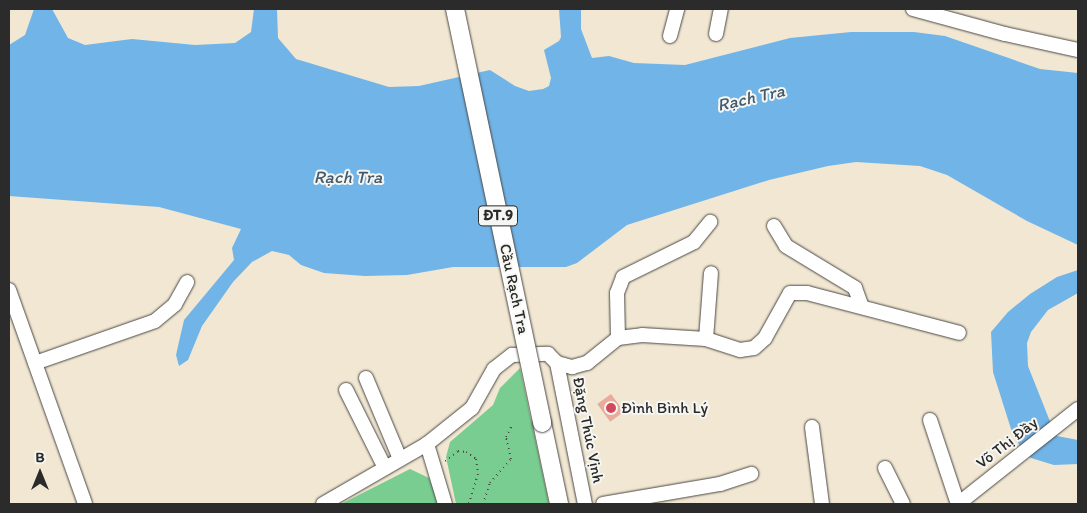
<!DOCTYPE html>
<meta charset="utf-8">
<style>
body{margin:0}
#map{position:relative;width:1087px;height:513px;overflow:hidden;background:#f1e7d2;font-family:Itim,sans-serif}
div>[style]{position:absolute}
.green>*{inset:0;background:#79cd90}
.water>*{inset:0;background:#71b4e7}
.building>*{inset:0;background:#e8ab9c;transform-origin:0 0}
.path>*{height:2px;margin-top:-1px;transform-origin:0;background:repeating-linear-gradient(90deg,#494744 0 1px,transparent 0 5px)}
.roads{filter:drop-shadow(0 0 1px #494744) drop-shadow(0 0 1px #494744)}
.minor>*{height:14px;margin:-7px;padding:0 7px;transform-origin:7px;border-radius:7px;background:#fff}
.major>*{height:18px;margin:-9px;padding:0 9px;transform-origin:9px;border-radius:9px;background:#fff}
.bridges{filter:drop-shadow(0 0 1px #494744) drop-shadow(0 0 1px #494744)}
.major-bridge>*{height:18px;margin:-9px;padding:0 9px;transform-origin:9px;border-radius:9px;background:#fff}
.dots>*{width:14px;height:14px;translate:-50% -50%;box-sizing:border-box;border:2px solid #f6f6f2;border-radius:50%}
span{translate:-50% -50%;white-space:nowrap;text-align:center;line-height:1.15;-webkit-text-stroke:4px #f6f6f2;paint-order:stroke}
.shield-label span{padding:1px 4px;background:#f6f6f2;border:1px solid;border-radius:4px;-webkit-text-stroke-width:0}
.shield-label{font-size:15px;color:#2b2b2b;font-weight:700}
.street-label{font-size:16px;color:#2b2b2b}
.poi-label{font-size:16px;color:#2b2b2b}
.left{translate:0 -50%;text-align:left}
.water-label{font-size:18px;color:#445b6d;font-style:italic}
.frame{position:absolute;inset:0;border:10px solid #2b2b2b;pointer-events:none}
.north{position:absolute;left:15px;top:448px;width:50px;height:50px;-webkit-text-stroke:4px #f6f6f2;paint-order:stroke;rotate:0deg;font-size:14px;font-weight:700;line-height:20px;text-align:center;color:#2b2b2b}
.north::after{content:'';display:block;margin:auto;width:18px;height:22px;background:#2b2b2b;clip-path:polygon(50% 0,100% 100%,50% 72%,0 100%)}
</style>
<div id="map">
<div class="green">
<div style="clip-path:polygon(520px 368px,549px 504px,456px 504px,446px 457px,450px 442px,493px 405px,500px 388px)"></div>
<div style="clip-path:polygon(410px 469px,429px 478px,439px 504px,341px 504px)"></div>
</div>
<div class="water">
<div style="clip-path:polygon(34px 9px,52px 9px,68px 38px,85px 45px,132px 39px,195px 45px,235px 43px,251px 32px,254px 9px,277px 9px,278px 38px,296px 59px,389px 87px,419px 86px,490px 70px,515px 86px,529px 91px,543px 89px,549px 86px,551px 78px,544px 50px,559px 41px,561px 37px,559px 9px,581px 9px,581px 29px,592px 58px,609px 56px,634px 63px,685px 65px,790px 38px,851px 32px,914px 32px,945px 36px,1040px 69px,1078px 73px,1078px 245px,1027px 221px,947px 175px,920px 166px,856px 162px,828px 166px,769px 180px,627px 225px,577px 263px,566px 267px,453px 267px,407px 275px,365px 276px,324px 273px,301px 265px,289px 255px,272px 251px,252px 262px,233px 282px,202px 326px,188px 360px,179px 366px,176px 355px,184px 320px,234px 260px,232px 248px,241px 229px,159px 207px,9px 196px,9px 45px,25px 35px)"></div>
<div style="clip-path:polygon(1078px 270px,1078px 293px,1048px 310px,1031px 332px,1027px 343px,1028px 366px,1053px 429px,1057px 436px,1078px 440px,1078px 464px,1054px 465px,1031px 458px,1021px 448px,1011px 429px,993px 372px,991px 332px,1008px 312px,1030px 294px,1057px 277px)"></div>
</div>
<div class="building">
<div style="left:611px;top:394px;width:22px;height:17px;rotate:54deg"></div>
</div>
<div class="path">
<div style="left:445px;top:461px;width:16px;rotate:-38deg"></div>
<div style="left:458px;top:451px;width:8px;rotate:7deg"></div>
<div style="left:466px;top:452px;width:12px;rotate:35deg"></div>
<div style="left:476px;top:459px;width:15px;rotate:82deg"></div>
<div style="left:478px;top:474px;width:31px;rotate:107deg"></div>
<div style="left:483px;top:504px;width:22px;rotate:-72deg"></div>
<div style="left:490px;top:483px;width:32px;rotate:-49deg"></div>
<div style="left:511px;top:459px;width:23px;rotate:-103deg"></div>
<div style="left:506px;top:437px;width:13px;rotate:-63deg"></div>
</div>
<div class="roads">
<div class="minor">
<div style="left:913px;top:9px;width:95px;rotate:15.2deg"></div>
<div style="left:1005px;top:34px;width:75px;rotate:12.4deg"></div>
<div style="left:716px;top:34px;width:25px;rotate:-79deg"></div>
<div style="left:670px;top:36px;width:28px;rotate:-75deg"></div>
<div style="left:774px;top:226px;width:23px;rotate:59deg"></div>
<div style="left:786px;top:246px;width:81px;rotate:31.3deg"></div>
<div style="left:855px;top:288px;width:20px;rotate:70deg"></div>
<div style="left:9px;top:290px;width:227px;rotate:70.4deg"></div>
<div style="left:618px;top:338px;width:45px;rotate:-91.3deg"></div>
<div style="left:617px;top:293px;width:17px;rotate:-69deg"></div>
<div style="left:623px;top:277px;width:79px;rotate:-26.2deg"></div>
<div style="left:694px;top:242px;width:26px;rotate:-51deg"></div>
<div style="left:706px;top:339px;width:66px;rotate:-85.7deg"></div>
<div style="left:35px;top:363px;width:127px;rotate:-19.3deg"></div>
<div style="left:155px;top:321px;width:26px;rotate:-40deg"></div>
<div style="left:175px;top:304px;width:25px;rotate:-61deg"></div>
<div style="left:557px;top:363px;width:144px;rotate:78.8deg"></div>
<div style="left:366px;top:378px;width:88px;rotate:67.2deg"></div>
<div style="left:346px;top:390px;width:87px;rotate:63.4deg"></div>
<div style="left:930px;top:420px;width:89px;rotate:71.6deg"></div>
<div style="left:812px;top:427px;width:78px;rotate:82.6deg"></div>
<div style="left:885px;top:468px;width:40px;rotate:63.4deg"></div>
<div style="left:323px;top:504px;width:120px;rotate:-30deg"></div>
<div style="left:445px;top:504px;width:63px;rotate:-106.7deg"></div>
<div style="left:427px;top:444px;width:58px;rotate:-38.7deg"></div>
<div style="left:472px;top:408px;width:45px;rotate:-60.6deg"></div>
<div style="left:494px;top:369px;width:23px;rotate:-38deg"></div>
<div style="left:512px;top:355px;width:36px;rotate:-2deg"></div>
<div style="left:548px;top:354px;width:13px;rotate:45deg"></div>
<div style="left:557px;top:363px;width:16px;rotate:15deg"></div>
<div style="left:572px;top:367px;width:16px;rotate:-15deg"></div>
<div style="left:587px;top:363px;width:40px;rotate:-39deg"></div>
<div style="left:618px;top:338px;width:24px;rotate:-7deg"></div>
<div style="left:642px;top:335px;width:64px;rotate:3.6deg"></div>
<div style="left:706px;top:339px;width:36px;rotate:18deg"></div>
<div style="left:740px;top:350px;width:14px;rotate:-8deg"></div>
<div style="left:754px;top:348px;width:15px;rotate:-42deg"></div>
<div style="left:765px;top:338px;width:51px;rotate:-60.9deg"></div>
<div style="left:790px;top:293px;width:17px"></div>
<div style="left:807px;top:293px;width:157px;rotate:14.7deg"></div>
<div style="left:603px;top:504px;width:119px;rotate:-9.7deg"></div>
<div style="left:720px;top:484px;width:33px;rotate:-18deg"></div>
<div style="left:958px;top:504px;width:153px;rotate:-38.4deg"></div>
</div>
<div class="major">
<div style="left:542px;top:423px;width:83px;rotate:78.1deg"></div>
</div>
</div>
<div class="bridges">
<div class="major-bridge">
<div style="left:455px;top:9px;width:423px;rotate:78.1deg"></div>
</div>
</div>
<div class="dots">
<div style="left:611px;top:408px;background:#d1495b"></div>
</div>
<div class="shield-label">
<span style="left:498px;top:216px">ĐT.9</span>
</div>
<div class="street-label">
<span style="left:514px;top:289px;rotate:78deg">Cầu Rạch Tra</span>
<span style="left:588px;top:430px;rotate:79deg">Đặng Thúc Vịnh</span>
<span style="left:1007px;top:443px;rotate:-38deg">Võ Thị Đầy</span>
</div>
<div class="poi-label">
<span class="left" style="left:621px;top:408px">Đình Bình Lý</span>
</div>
<div class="water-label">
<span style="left:751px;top:98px;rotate:-13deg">Rạch Tra</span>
<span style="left:348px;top:177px">Rạch Tra</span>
</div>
<div class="frame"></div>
<div class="north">B</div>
</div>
